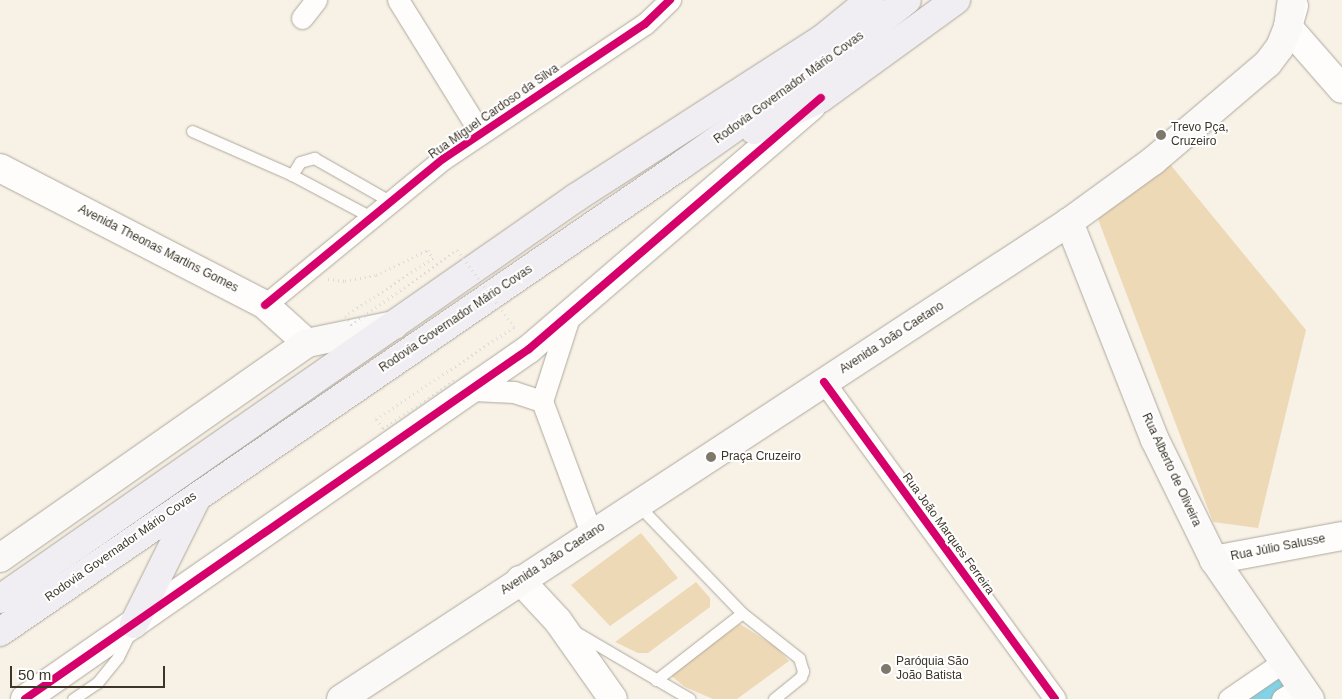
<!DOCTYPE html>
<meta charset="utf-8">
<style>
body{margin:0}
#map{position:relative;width:1342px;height:699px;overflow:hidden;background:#f7f1e6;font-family:Helvetica,sans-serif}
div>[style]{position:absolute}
.green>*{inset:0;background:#eed9b7}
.canal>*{height:21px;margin:-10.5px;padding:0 10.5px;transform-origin:10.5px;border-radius:10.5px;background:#81d3e7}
.path>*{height:3px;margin-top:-1.5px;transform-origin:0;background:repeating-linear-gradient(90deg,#dcdad7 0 1px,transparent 0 5px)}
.roads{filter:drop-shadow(0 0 1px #aea89d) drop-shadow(0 0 1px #aea89d)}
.service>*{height:11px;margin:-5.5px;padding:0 5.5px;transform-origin:5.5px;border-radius:5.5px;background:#fefdfb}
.minor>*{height:21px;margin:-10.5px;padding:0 10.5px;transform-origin:10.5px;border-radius:10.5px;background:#fefdfb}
.tertiary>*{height:28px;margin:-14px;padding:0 14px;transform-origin:14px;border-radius:14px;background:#fefdfb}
.secondary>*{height:28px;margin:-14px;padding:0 14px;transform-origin:14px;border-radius:14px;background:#faf9f8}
.motorway>*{height:28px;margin:-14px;padding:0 14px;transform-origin:14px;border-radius:14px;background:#f0eef2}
.path-bridge>*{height:3px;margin-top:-1.5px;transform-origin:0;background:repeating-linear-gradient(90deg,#dcdad7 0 1px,transparent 0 5px)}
.cycleway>*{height:8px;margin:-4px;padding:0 4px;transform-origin:4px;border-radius:4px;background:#d6006c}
.dots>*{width:14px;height:14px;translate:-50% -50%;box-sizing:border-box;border:2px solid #fff;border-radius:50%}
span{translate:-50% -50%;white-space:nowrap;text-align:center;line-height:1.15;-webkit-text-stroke:4px #fff;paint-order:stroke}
.street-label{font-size:12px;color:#3d3529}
.poi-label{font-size:12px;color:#3d3529}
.left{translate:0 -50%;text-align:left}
.scale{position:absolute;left:10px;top:666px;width:155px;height:22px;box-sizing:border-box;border:2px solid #3d3529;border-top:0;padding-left:6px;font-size:15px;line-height:18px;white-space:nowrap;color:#3d3529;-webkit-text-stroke:4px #fff;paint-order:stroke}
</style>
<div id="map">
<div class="green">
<div style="clip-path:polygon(1169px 163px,1306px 330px,1258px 528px,1213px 522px,1098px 219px)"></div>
<div style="clip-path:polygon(641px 533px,678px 578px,610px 626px,571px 585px)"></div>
<div style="clip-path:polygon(696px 582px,710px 598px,710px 607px,648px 653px,638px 653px,615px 642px)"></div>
<div style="clip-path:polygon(740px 624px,776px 647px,789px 661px,737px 699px,713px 699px,685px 687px,669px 674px)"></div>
</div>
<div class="canal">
<div style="left:1253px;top:699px;width:32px;rotate:-35deg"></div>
</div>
<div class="path">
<div style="left:328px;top:279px;width:17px;rotate:7deg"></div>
<div style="left:345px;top:281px;width:32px;rotate:-11deg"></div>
<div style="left:376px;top:275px;width:58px;rotate:-25.7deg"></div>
</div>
<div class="roads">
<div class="service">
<div style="left:192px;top:131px;width:109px;rotate:23.7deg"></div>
<div style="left:292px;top:175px;width:92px;rotate:28deg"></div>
<div style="left:292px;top:175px;width:15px;rotate:-58deg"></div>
<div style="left:300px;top:162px;width:15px;rotate:-16deg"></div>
<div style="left:314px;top:158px;width:91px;rotate:29.7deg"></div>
<div style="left:638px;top:505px;width:150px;rotate:46.1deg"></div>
<div style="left:742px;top:613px;width:73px;rotate:38.3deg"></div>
<div style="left:799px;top:658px;width:14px;rotate:73deg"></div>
<div style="left:803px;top:671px;width:6px;rotate:108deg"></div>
<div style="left:801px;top:677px;width:35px;rotate:141deg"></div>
<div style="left:574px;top:631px;width:134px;rotate:30.4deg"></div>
<div style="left:656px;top:680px;width:109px;rotate:-37.9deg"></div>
<div style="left:73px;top:699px;width:29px;rotate:-34deg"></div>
<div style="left:97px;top:683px;width:33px;rotate:-51deg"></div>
<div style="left:118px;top:657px;width:25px;rotate:-64deg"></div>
</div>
<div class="minor">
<div style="left:398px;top:0;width:155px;rotate:58.2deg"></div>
<div style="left:302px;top:18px;width:23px;rotate:-52deg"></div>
<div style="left:265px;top:305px;width:230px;rotate:-39.4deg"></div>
<div style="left:443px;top:159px;width:243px;rotate:-33.8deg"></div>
<div style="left:645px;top:24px;width:35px;rotate:-44deg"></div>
<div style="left:570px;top:314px;width:91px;rotate:107.8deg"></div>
<div style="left:542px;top:401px;width:141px;rotate:69.6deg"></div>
<div style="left:824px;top:382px;width:392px;rotate:53.9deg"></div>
<div style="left:473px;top:390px;width:41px;rotate:2.8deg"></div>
<div style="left:514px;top:392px;width:29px;rotate:18deg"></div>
<div style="left:1229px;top:699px;width:65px;rotate:-34.4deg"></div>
<div style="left:1282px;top:699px;width:22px;rotate:-32deg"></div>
</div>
<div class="tertiary">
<div style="left:1294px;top:6px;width:22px;rotate:106deg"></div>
<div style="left:1288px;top:27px;width:82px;rotate:48.9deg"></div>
<div style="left:0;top:168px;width:298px;rotate:27.3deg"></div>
<div style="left:265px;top:305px;width:57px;rotate:42.1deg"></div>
<div style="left:1214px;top:560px;width:130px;rotate:-10.6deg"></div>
<div style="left:520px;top:580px;width:56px;rotate:47.2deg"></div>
<div style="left:558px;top:621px;width:95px;rotate:54.8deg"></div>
<div style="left:25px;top:699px;width:614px;rotate:-34.78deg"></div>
<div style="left:529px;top:349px;width:373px;rotate:-40.7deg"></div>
</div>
<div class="secondary">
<div style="left:1069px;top:222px;width:234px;rotate:68.5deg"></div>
<div style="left:1155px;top:440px;width:134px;rotate:63.8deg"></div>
<div style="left:1214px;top:560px;width:169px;rotate:55.4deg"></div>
<div style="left:0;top:558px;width:375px;rotate:-35deg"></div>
<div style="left:307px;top:343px;width:89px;rotate:-11.7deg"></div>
<div style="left:341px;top:699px;width:870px;rotate:-33.23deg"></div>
<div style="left:1069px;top:222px;width:104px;rotate:-36deg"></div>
<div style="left:1153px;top:161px;width:151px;rotate:-40.4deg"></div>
<div style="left:1268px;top:63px;width:20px;rotate:-53deg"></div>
<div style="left:1280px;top:47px;width:22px;rotate:-68deg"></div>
<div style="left:1288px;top:27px;width:27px;rotate:-82deg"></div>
</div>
<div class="motorway">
<div style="left:754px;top:130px;width:74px;rotate:-25.5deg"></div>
<div style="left:821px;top:98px;width:167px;rotate:-36deg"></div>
<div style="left:0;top:599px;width:703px;rotate:-34.87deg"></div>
<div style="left:577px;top:197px;width:290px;rotate:-32.8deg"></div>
<div style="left:821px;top:40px;width:63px;rotate:-39.2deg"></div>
<div style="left:134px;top:624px;width:142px;rotate:-63.6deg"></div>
<div style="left:0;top:632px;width:828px;rotate:-34.42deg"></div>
<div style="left:683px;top:164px;width:184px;rotate:-35.1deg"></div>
<div style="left:834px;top:58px;width:93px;rotate:-38.5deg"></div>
</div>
</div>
<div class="path-bridge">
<div style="left:428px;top:250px;width:9px;rotate:58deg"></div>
<div style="left:433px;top:258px;width:105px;rotate:146.6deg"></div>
<div style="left:345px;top:316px;width:11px;rotate:56deg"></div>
<div style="left:351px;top:325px;width:130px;rotate:-35.3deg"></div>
<div style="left:457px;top:250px;width:96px;rotate:53.5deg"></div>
<div style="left:514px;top:327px;width:166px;rotate:146.3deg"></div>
<div style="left:376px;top:419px;width:12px;rotate:55deg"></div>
<div style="left:383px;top:429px;width:87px;rotate:-34.2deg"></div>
</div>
<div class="cycleway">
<div style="left:265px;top:305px;width:230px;rotate:-39.4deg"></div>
<div style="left:443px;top:159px;width:243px;rotate:-33.8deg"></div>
<div style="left:645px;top:24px;width:35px;rotate:-44deg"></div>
<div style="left:824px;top:382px;width:392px;rotate:53.9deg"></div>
<div style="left:25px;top:699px;width:614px;rotate:-34.78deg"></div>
<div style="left:529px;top:349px;width:385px;rotate:-40.7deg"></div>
</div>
<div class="dots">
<div style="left:1161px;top:135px;background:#7e776b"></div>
<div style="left:711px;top:457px;background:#7e776b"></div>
<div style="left:886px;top:669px;background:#7e776b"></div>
</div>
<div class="street-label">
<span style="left:789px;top:88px;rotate:-36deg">Rodovia Governador Mário Covas</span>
<span style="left:494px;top:112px;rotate:-35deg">Rua Miguel Cardoso da Silva</span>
<span style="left:158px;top:249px;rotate:27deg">Avenida Theonas Martins Gomes</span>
<span style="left:456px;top:319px;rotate:-34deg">Rodovia Governador Mário Covas</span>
<span style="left:892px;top:338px;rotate:-33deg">Avenida João Caetano</span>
<span style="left:1171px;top:470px;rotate:65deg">Rua Alberto de Oliveira</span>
<span style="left:948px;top:534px;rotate:54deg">Rua João Marques Ferreira</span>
<span style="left:121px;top:547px;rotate:-35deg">Rodovia Governador Mário Covas</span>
<span style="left:1278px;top:548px;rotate:-11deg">Rua Júlio Salusse</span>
<span style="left:553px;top:559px;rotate:-33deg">Avenida João Caetano</span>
</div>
<div class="poi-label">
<span class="left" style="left:1171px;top:135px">Trevo Pça,<br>Cruzeiro</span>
<span class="left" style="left:721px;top:457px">Praça Cruzeiro</span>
<span class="left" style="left:896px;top:669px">Paróquia São<br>João Batista</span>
</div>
<div class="scale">50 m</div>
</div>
